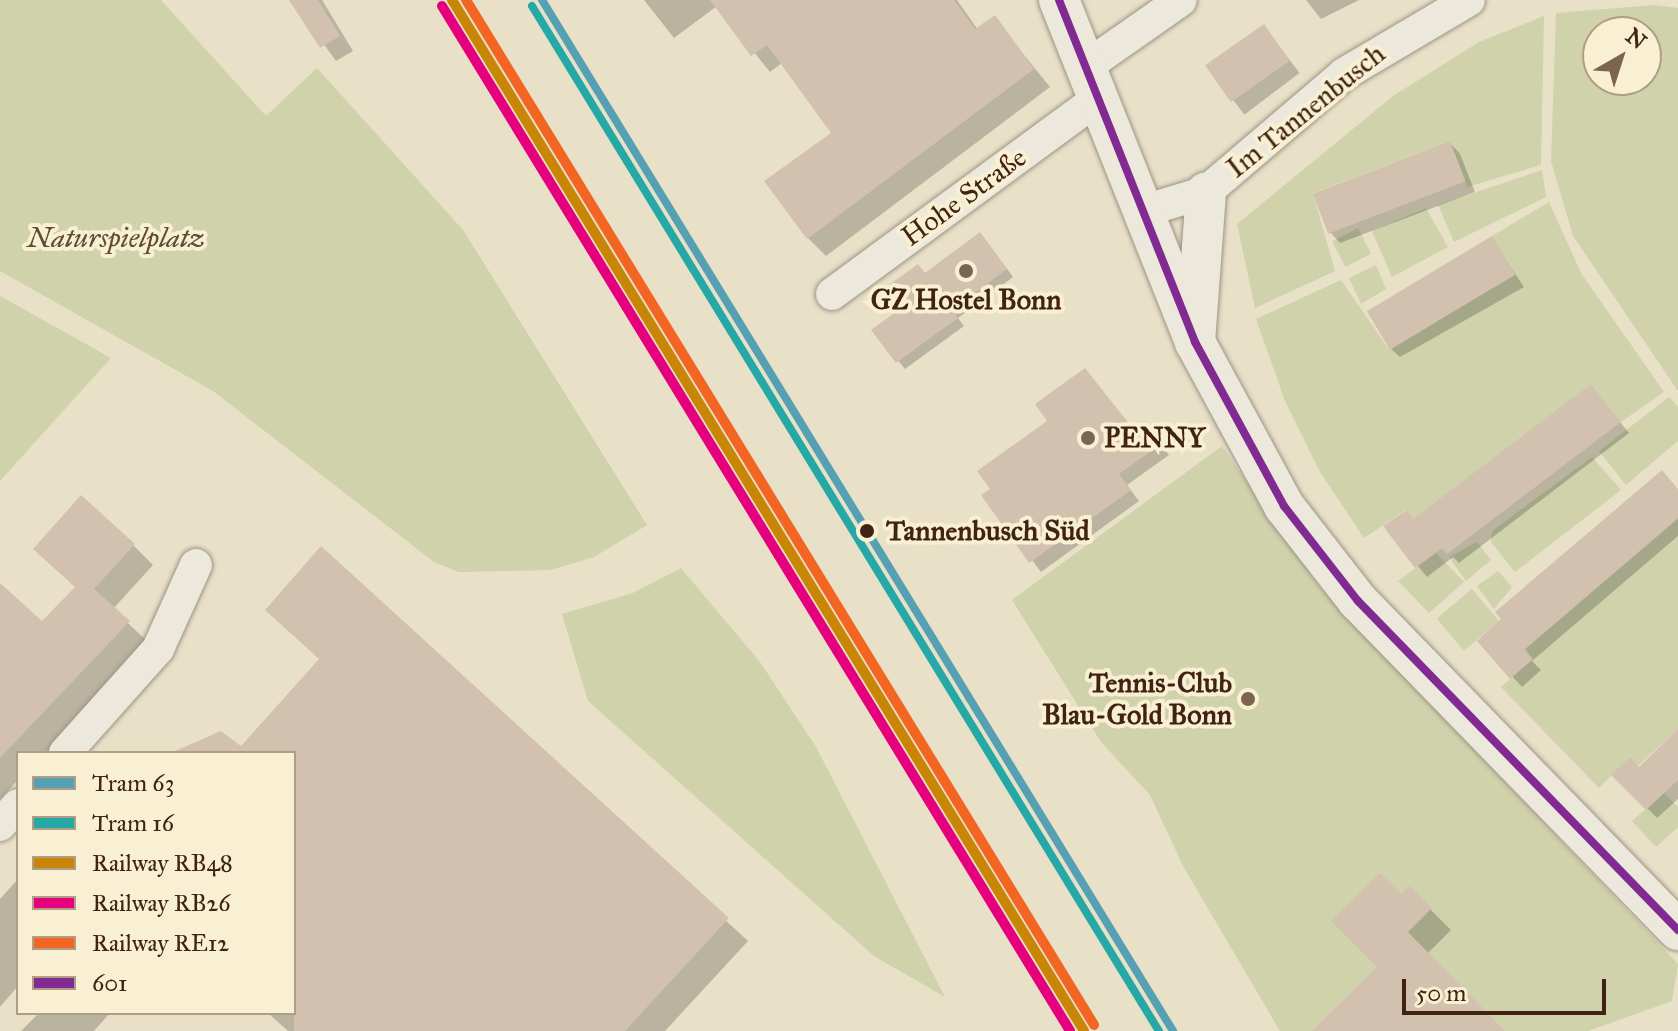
<!DOCTYPE html>
<meta charset="utf-8">
<style>
body{margin:0}
#map{position:relative;width:1678px;height:1031px;overflow:hidden;background:#e9e0c8;font-family:"IM FELL Great Primer",serif}
div>[style]{position:absolute}
.green>*{inset:0;background:#cfd2ab;transform-origin:0 0}
.shadow>*{inset:0;background:#0003;transform-origin:0 0}
.building>*{inset:0;background:#d2c1af;transform-origin:0 0}
.roads{filter:drop-shadow(0 0 2px #9d9484) drop-shadow(0 0 2px #9d9484)}
.minor>*{height:32px;margin:-16px;padding:0 16px;transform-origin:16px;border-radius:16px;background:#ece8dc}
.tertiary>*{height:40px;margin:-20px;padding:0 20px;transform-origin:20px;border-radius:20px;background:#ece8dc}
.bus-1>*{height:8px;margin:-4px;padding:0 4px;transform-origin:4px;border-radius:4px;background:#812a91}
.rail-1>*{height:10px;margin:-5px;padding:0 5px;transform-origin:5px;border-radius:5px;background:#c98505}
.rail-2>*{height:10px;margin:-5px;padding:0 5px;transform-origin:5px;border-radius:5px;background:#e5007d}
.rail-3>*{height:10px;margin:-5px;padding:0 5px;transform-origin:5px;border-radius:5px;background:#f26522}
.tram-1>*{height:8px;margin:-4px;padding:0 4px;transform-origin:4px;border-radius:4px;background:#56a0b3}
.tram-2>*{height:8px;margin:-4px;padding:0 4px;transform-origin:4px;border-radius:4px;background:#26a8a7}
.dots>*{width:22px;height:22px;translate:-50% -50%;box-sizing:border-box;border:4px solid #f9efd3;border-radius:50%}
span{translate:-50% -50%;white-space:nowrap;text-align:center;line-height:1.15;-webkit-text-stroke:8px #f9efd3;paint-order:stroke}
.street-label{font-size:28px;color:#402313}
.park-label{font-size:28px;color:#5e4c33;font-style:italic}
.poi-label{font-size:28px;color:#402313;font-weight:700}
.left{translate:0 -50%;text-align:left}
.right{translate:-100% -50%;text-align:right}
.stop-label{font-size:28px;color:#402313;font-weight:700}
.legend{position:absolute;left:16px;top:751px;width:280px;height:264px;box-sizing:border-box;background:#f9efd3;border:2px solid #af9d86;margin:0;padding:10px 14px;list-style:none;font-size:24px;color:#402313}
.legend li{display:flex;align-items:center;gap:16px;height:40px}
.legend b{width:40px;border:2px solid #af9d86}
.north{position:absolute;left:1582px;top:16px;width:80px;height:80px;box-sizing:border-box;background:#f9efd3;border:2px solid #af9d86;border-radius:50%;rotate:39deg;font-size:22px;font-weight:700;line-height:32px;text-align:center;color:#402313}
.north::after{content:'';display:block;margin:auto;width:28px;height:36px;background:#7b6552;clip-path:polygon(50% 0,100% 100%,50% 72%,0 100%)}
.scale{position:absolute;left:1402px;top:979px;width:204px;height:36px;box-sizing:border-box;border:4px solid #402313;border-top:0;padding-left:10px;font-size:24px;line-height:28px;white-space:nowrap;color:#402313;-webkit-text-stroke:6px #f9efd3;paint-order:stroke}
</style>
<div id="map">
<div class="green">
<div style="clip-path:polygon(0 0,161px 0,266px 116px,317px 68px,463px 230px,647px 525px,594px 557px,551px 570px,459px 572px,434px 562px,213px 391px,0 271px)"></div>
<div style="clip-path:polygon(evenodd,1654px 5px,1678px 8px,1678px 391px,1573px 236px,1551px 161px,1556px 13px,1654px 5px,1598px 32px,1646px 32px,1646px 80px,1598px 80px,1598px 32px)"></div>
<div style="clip-path:polygon(1544px 16px,1541px 165px,1467px 187px,1450px 141px,1313px 193px,1335px 271px,1255px 308px,1237px 224px,1393px 96px,1479px 42px)"></div>
<div style="clip-path:polygon(1542px 170px,1546px 197px,1454px 242px,1438px 205px)"></div>
<div style="clip-path:polygon(1549px 202px,1581px 273px,1664px 392px,1621px 422px,1591px 384px,1415px 522px,1406px 510px,1364px 538px,1320px 472px,1285px 401px,1256px 319px,1341px 280px,1388px 348px,1514px 276px,1492px 236px)"></div>
<div style="clip-path:polygon(1426px 208px,1448px 247px,1392px 277px,1372px 231px)"></div>
<div style="left:1358px;top:228px;width:29px;height:29px;rotate:63deg"></div>
<div style="clip-path:polygon(1376px 265px,1386px 289px,1361px 304px,1349px 278px)"></div>
<div style="clip-path:polygon(0 296px,111px 358px,0 481px)"></div>
<div style="clip-path:polygon(1669px 397px,1678px 407px,1678px 441px,1626px 485px,1599px 451px)"></div>
<div style="clip-path:polygon(1222px 446px,1319px 586px,1678px 964px,1672px 1001px,1588px 1031px,1280px 1031px,1183px 866px,1150px 795px,1101px 742px,1012px 600px)"></div>
<div style="clip-path:polygon(1592px 457px,1621px 490px,1515px 572px,1491px 542px,1492px 531px)"></div>
<div style="clip-path:polygon(1678px 519px,1678px 729px,1638px 766px,1630px 757px,1599px 788px,1501px 687px,1532px 660px,1526px 648px)"></div>
<div style="clip-path:polygon(1477px 542px,1491px 560px,1466px 581px,1449px 557px)"></div>
<div style="clip-path:polygon(1436px 553px,1464px 582px,1429px 613px,1398px 581px)"></div>
<div style="clip-path:polygon(681px 568px,760px 662px,816px 747px,945px 997px,874px 956px,588px 701px,562px 614px,633px 593px)"></div>
<div style="clip-path:polygon(1498px 571px,1512px 587px,1494px 609px,1477px 586px)"></div>
<div style="left:1472px;top:589px;width:42px;height:46px;rotate:50deg"></div>
<div style="clip-path:polygon(1664px 793px,1678px 807px,1678px 827px,1656px 847px,1632px 821px)"></div>
</div>
<div class="shadow">
<div style="clip-path:polygon(292px 0,322px 0,353px 51px,336px 61px)"></div>
<div style="clip-path:polygon(644px 0,957px 0,978px 30px,994px 18px,1050px 87px,826px 256px,808px 238px,834px 133px,782px 63px,770px 72px,717px 6px,674px 38px)"></div>
<div style="clip-path:polygon(1306px 0,1359px 0,1321px 19px)"></div>
<div style="left:1264px;top:26px;width:59px;height:69px;rotate:53deg"></div>
<div style="clip-path:polygon(1450px 143px,1460px 154px,1475px 192px,1340px 243px,1330px 232px)"></div>
<div style="clip-path:polygon(1492px 239px,1524px 287px,1400px 357px,1389px 347px)"></div>
<div style="clip-path:polygon(987px 242px,1013px 277px,958px 318px,964px 326px,905px 369px,874px 330px,907px 306px,926px 274px)"></div>
<div style="clip-path:polygon(1094px 381px,1135px 431px,1144px 424px,1169px 455px,1127px 485px,1139px 501px,1041px 572px,984px 496px)"></div>
<div style="clip-path:polygon(1591px 386px,1629px 433px,1459px 563px,1453px 557px,1427px 577px,1386px 527px,1406px 512px,1415px 521px)"></div>
<div style="clip-path:polygon(1678px 490px,1678px 536px,1532px 661px,1541px 670px,1522px 687px,1480px 641px)"></div>
<div style="clip-path:polygon(133px 545px,153px 565px,113px 609px,148px 642px,49px 752px,18px 753px,18px 780px,0 799px,0 586px,42px 624px)"></div>
<div style="clip-path:polygon(321px 549px,748px 941px,665px 1031px,288px 1031px,268px 1013px,294px 1013px,294px 753px,175px 753px,242px 749px,321px 660px)"></div>
<div style="clip-path:polygon(1678px 732px,1678px 799px,1657px 818px,1614px 775px,1640px 769px)"></div>
<div style="clip-path:polygon(18px 879px,18px 986px,0 1007px,0 899px)"></div>
<div style="clip-path:polygon(1410px 889px,1451px 930px,1427px 954px,1502px 1031px,1315px 1031px,1380px 967px,1402px 897px)"></div>
<div style="clip-path:polygon(39px 1013px,110px 1013px,94px 1031px,21px 1031px)"></div>
</div>
<div class="building">
<div style="clip-path:polygon(289px 0,318px 0,340px 36px,320px 48px)"></div>
<div style="clip-path:polygon(710px 0,954px 0,975px 29px,995px 15px,1034px 69px,807px 239px,764px 181px,831px 133px,767px 45px,751px 56px)"></div>
<div style="left:1264px;top:24px;width:45px;height:72px;rotate:55deg"></div>
<div style="left:1450px;top:141px;width:43px;height:147px;rotate:69deg"></div>
<div style="clip-path:polygon(980px 232px,1007px 269px,952px 310px,958px 318px,896px 363px,871px 330px,904px 306px,889px 285px,918px 264px,925px 273px)"></div>
<div style="left:1492px;top:236px;width:45px;height:146px;rotate:59deg"></div>
<div style="clip-path:polygon(1085px 368px,1133px 429px,1144px 421px,1161px 444px,1119px 474px,1131px 490px,1029px 563px,981px 495px,990px 489px,977px 471px,1047px 421px,1035px 404px)"></div>
<div style="clip-path:polygon(1591px 384px,1621px 422px,1447px 554px,1442px 548px,1415px 568px,1383px 526px,1407px 510px,1413px 519px)"></div>
<div style="clip-path:polygon(1662px 470px,1678px 489px,1678px 518px,1524px 650px,1533px 659px,1510px 679px,1477px 641px,1501px 619px,1495px 612px)"></div>
<div style="clip-path:polygon(81px 495px,135px 544px,94px 589px,130px 621px,0 758px,0 583px,42px 621px,75px 587px,33px 549px)"></div>
<div style="clip-path:polygon(321px 546px,729px 918px,625px 1031px,294px 1031px,294px 753px,170px 753px,221px 731px,241px 746px,319px 659px,265px 610px)"></div>
<div style="clip-path:polygon(1678px 729px,1678px 780px,1646px 810px,1611px 775px,1630px 757px,1639px 767px)"></div>
<div style="clip-path:polygon(1380px 873px,1401px 894px,1410px 886px,1432px 908px,1408px 932px,1505px 1031px,1312px 1031px,1377px 967px,1331px 921px)"></div>
</div>
<div class="roads">
<div class="minor">
<div style="left:1084px;top:68px;width:118px;rotate:-35deg"></div>
<div style="left:1140px;top:212px;width:69px;rotate:-16.9deg"></div>
<div style="left:1206px;top:192px;width:182px;rotate:-40.5deg"></div>
<div style="left:1344px;top:74px;width:145px;rotate:-30.6deg"></div>
<div style="left:832px;top:294px;width:328px;rotate:-36.3deg"></div>
<div style="left:65px;top:753px;width:140px;rotate:-48.2deg"></div>
<div style="left:158px;top:649px;width:92px;rotate:-65.7deg"></div>
<div style="left:0;top:825px;width:27px;rotate:-48deg"></div>
</div>
<div class="tertiary">
<div style="left:1059px;top:0;width:368px;rotate:68.3deg"></div>
<div style="left:1195px;top:342px;width:187px;rotate:61.5deg"></div>
<div style="left:1284px;top:506px;width:120px;rotate:52.1deg"></div>
<div style="left:1358px;top:601px;width:459px;rotate:45.8deg"></div>
<div style="left:1195px;top:342px;width:150px;rotate:-85.8deg"></div>
</div>
</div>
<div class="bus-1">
<div style="left:1059px;top:0;width:368px;rotate:68.3deg"></div>
<div style="left:1195px;top:342px;width:187px;rotate:61.5deg"></div>
<div style="left:1284px;top:506px;width:120px;rotate:52.1deg"></div>
<div style="left:1358px;top:601px;width:459px;rotate:45.8deg"></div>
</div>
<div class="rail-1">
<div style="left:452px;top:0;width:1209px;rotate:58.49deg"></div>
</div>
<div class="rail-2">
<div style="left:442px;top:6px;width:1202px;rotate:58.5deg"></div>
</div>
<div class="rail-3">
<div style="left:466px;top:0;width:1202px;rotate:58.5deg"></div>
</div>
<div class="tram-1">
<div style="left:542px;top:0;width:1209px;rotate:58.53deg"></div>
</div>
<div class="tram-2">
<div style="left:532px;top:6px;width:1202px;rotate:58.55deg"></div>
</div>
<div class="dots">
<div style="left:966px;top:271px;background:#7b6552"></div>
<div style="left:1088px;top:438px;background:#7b6552"></div>
<div style="left:867px;top:531px;background:#402313"></div>
<div style="left:1248px;top:699px;background:#7b6552"></div>
</div>
<div class="street-label">
<span style="left:1306px;top:111px;rotate:-39deg">Im Tannenbusch</span>
<span style="left:964px;top:197px;rotate:-36deg">Hohe Straße</span>
</div>
<div class="park-label">
<span style="left:116px;top:238px">Naturspielplatz</span>
</div>
<div class="poi-label">
<span style="left:966px;top:300px">GZ Hostel Bonn</span>
<span class="left" style="left:1104px;top:438px">PENNY</span>
<span class="right" style="left:1232px;top:699px">Tennis-Club<br>Blau-Gold Bonn</span>
</div>
<div class="stop-label">
<span class="left" style="left:886px;top:531px">Tannenbusch Süd</span>
</div>
<ul class="legend">
<li><b style="height:10px;background:#56a0b3"></b>Tram 63</li>
<li><b style="height:10px;background:#26a8a7"></b>Tram 16</li>
<li><b style="height:10px;background:#c98505"></b>Railway RB48</li>
<li><b style="height:10px;background:#e5007d"></b>Railway RB26</li>
<li><b style="height:10px;background:#f26522"></b>Railway RE12</li>
<li><b style="height:10px;background:#812a91"></b>601</li>
</ul>
<div class="north">N</div>
<div class="scale">50 m</div>
</div>
